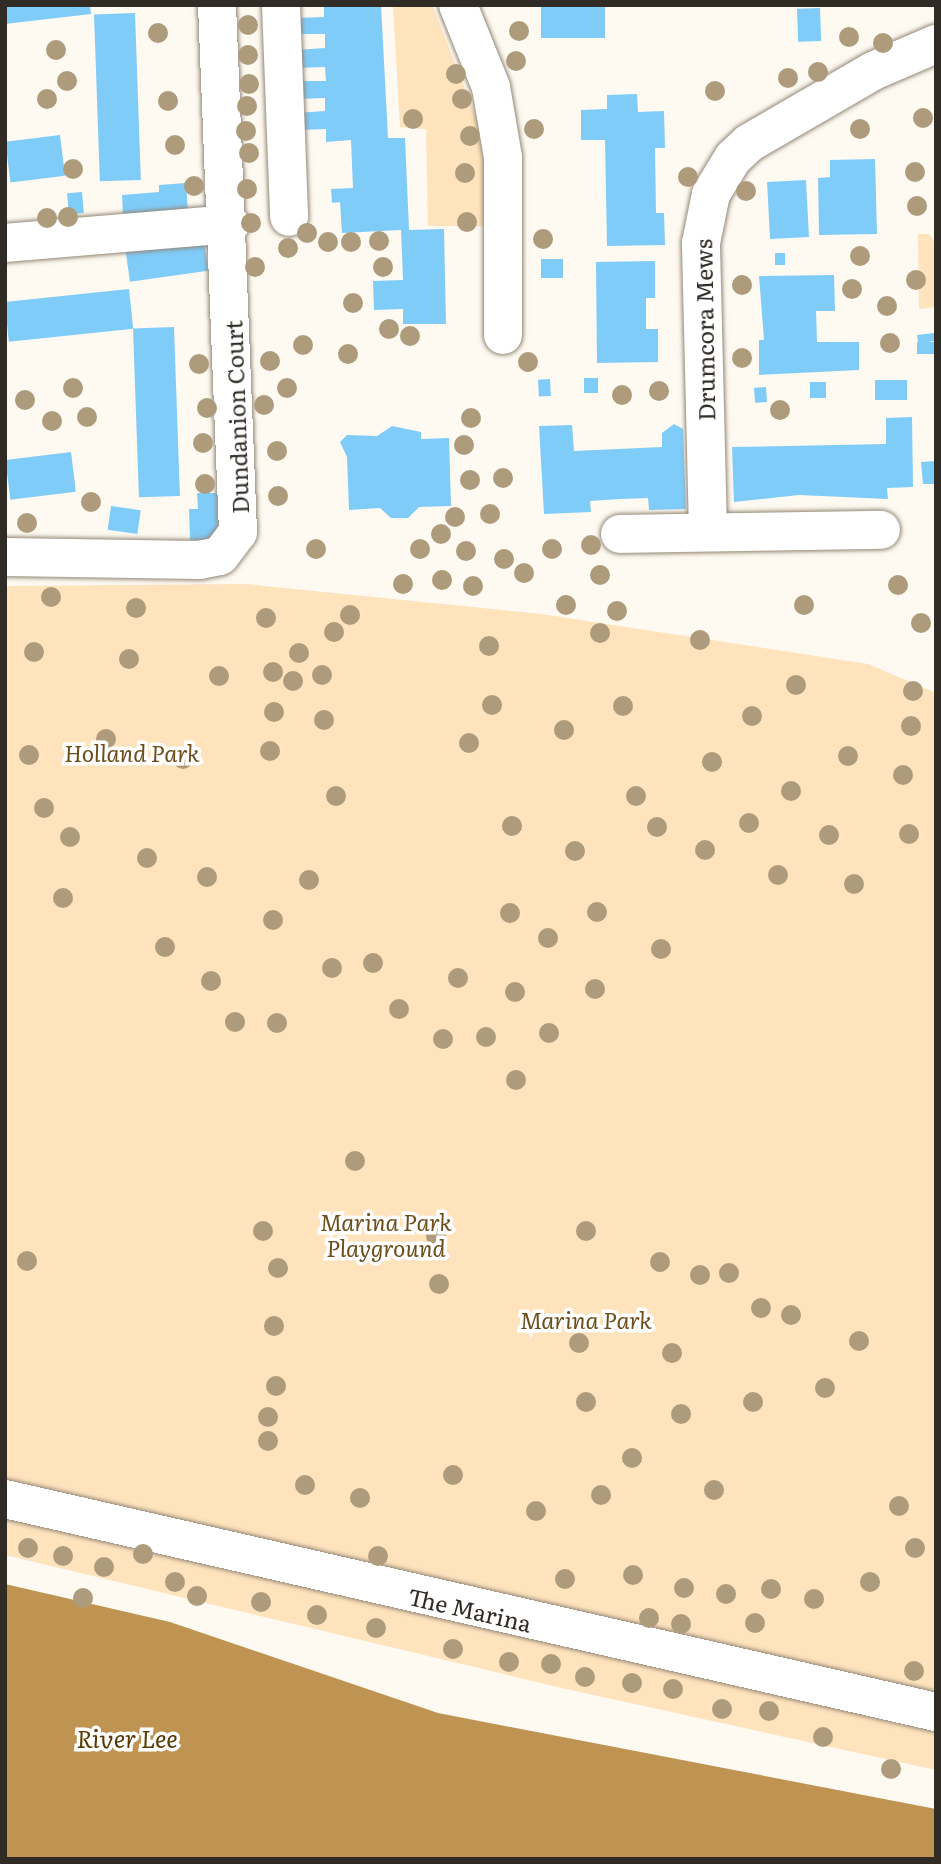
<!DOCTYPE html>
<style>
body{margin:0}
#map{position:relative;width:941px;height:1864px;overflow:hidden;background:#fef9f1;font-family:Literata,serif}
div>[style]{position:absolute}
.green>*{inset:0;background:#ffe3bd}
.water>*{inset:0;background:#bf9452}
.building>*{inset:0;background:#7fccf9;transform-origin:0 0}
.roads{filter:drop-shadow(0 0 2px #938777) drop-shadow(0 0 2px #938777)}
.minor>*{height:38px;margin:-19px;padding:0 19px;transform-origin:19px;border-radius:19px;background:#fff}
.trees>*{width:20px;height:20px;margin:-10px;border-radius:50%;background:#ae9b7b}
span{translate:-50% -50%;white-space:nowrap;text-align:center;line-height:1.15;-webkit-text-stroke:7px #fff;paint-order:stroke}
.street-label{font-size:23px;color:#302b24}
.park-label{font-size:23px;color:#6c4e1b;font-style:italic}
.water-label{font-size:24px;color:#573a01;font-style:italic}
.frame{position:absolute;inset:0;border:7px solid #302b24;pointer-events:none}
</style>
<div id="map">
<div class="green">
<div style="clip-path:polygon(393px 5px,432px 5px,480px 127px,489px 226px,428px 226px,426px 129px,400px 127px)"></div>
<div style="clip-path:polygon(918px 234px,929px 234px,936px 244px,936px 307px,919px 309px)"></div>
<div style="clip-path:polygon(245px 584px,541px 614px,868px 664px,936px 693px,936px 1770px,566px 1689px,5px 1555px,5px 586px)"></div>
</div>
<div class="water">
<div style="clip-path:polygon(5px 1584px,170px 1622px,438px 1713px,936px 1809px,936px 1859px,5px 1859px)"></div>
</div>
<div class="building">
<div style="clip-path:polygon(5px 5px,90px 5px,91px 14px,5px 24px)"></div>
<div style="clip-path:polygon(324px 5px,381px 5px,388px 138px,405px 138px,409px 230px,444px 229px,446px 324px,403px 324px,403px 309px,374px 310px,373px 281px,403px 280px,401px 230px,342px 233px,340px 202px,332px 203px,331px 189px,353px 188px,351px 140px,326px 142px,326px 129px,297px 130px,296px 113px,325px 111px,325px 98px,298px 99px,297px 81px,326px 81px,325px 67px,297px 68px,296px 50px,325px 48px,325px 34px,296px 34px,295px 18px,324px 17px)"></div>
<div style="left:541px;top:5px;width:64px;height:33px"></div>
<div style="left:820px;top:8px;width:33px;height:23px;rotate:88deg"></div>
<div style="left:135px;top:13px;width:167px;height:41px;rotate:88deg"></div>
<div style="clip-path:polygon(637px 94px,638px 112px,664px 111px,665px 148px,655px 148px,656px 213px,664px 213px,665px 245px,607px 246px,605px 140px,581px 140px,581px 110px,607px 109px,607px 95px)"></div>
<div style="left:60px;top:135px;width:41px;height:55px;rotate:83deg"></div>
<div style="clip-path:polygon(875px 159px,877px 234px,819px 235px,818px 178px,830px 177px,830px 160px)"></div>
<div style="left:806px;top:180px;width:57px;height:39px;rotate:87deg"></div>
<div style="clip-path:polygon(186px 183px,188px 213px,123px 216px,122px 195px,159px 192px,159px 185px)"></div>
<div style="left:82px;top:192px;width:21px;height:15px;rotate:85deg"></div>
<div style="left:204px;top:241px;width:30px;height:79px;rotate:82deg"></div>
<div style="left:775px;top:253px;width:10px;height:12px"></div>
<div style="left:541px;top:259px;width:22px;height:19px"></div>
<div style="clip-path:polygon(655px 261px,655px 298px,646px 298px,646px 329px,658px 329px,658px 362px,597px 363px,596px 262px)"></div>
<div style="clip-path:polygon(834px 275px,835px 311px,816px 311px,817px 342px,859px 342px,859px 370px,759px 375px,759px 340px,764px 340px,759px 276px)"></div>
<div style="left:129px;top:289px;width:40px;height:125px;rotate:84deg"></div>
<div style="left:174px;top:327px;width:169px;height:41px;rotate:88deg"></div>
<div style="left:934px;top:333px;width:8px;height:17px;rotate:83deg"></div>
<div style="left:936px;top:342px;width:12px;height:19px;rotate:90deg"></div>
<div style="left:584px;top:378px;width:14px;height:15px"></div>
<div style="left:550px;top:379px;width:17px;height:12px;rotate:87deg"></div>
<div style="left:907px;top:380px;width:20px;height:32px;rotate:90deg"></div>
<div style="left:810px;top:382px;width:16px;height:16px"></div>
<div style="left:766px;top:387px;width:15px;height:12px;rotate:86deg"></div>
<div style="clip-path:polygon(912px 417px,913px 487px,887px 488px,888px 499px,799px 495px,734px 502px,732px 447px,886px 444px,886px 418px)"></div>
<div style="clip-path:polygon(674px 424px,683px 429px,686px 509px,649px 510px,648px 498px,620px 499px,590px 501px,591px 512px,544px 514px,539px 426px,572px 425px,574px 451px,662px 447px,662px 433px)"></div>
<div style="clip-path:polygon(392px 426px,421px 432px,421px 439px,449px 438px,451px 506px,419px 507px,408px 518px,391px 518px,380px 508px,349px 510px,347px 457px,340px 442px,347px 435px,377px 436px)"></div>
<div style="left:71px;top:452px;width:40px;height:66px;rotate:83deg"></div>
<div style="clip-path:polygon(936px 461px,936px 484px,923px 484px,921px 462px)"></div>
<div style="clip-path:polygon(197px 493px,217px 493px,218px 540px,190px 540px,189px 509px,198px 509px)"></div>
<div style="left:111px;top:506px;width:30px;height:24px;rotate:8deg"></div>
</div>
<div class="roads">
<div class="minor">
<div style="left:281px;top:5px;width:212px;rotate:87.8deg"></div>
<div style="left:458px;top:5px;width:88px;rotate:68.1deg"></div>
<div style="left:491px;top:87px;width:71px;rotate:80.3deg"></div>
<div style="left:503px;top:157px;width:178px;rotate:90deg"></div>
<div style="left:5px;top:243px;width:226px;rotate:-4.8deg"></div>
<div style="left:708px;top:532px;width:289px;rotate:-91.4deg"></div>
<div style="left:701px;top:243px;width:50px;rotate:-78.5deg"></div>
<div style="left:711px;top:194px;width:42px;rotate:-58.6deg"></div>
<div style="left:733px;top:158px;width:22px;rotate:-43deg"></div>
<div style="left:749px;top:143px;width:143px;rotate:-30.1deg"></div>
<div style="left:873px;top:71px;width:69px;rotate:-23.2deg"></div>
<div style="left:620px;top:534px;width:261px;rotate:-0.9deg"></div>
<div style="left:5px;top:557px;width:194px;rotate:0.9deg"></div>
<div style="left:199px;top:560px;width:21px;rotate:-11deg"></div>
<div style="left:220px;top:556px;width:30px;rotate:-53deg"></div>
<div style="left:238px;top:532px;width:527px;rotate:-92.28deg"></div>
<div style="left:5px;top:1499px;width:955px;rotate:12.89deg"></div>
</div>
</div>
<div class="trees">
<div style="left:248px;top:25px"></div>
<div style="left:519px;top:31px"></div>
<div style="left:158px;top:33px"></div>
<div style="left:849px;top:37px"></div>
<div style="left:883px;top:43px"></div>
<div style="left:56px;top:50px"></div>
<div style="left:248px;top:55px"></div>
<div style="left:516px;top:61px"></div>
<div style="left:818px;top:72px"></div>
<div style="left:456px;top:74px"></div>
<div style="left:788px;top:78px"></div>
<div style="left:67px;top:81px"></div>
<div style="left:249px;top:84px"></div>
<div style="left:715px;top:91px"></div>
<div style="left:47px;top:99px"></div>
<div style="left:462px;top:99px"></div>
<div style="left:168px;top:101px"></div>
<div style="left:247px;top:106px"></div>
<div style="left:923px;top:118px"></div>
<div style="left:413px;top:119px"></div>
<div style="left:534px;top:129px"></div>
<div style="left:860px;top:129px"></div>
<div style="left:246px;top:131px"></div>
<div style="left:470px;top:136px"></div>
<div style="left:175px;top:145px"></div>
<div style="left:249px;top:153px"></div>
<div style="left:73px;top:169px"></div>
<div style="left:915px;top:172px"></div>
<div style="left:465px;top:173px"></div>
<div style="left:688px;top:177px"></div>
<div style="left:194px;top:186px"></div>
<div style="left:247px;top:189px"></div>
<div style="left:746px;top:191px"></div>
<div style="left:917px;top:206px"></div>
<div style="left:68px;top:217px"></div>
<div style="left:47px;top:218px"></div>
<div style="left:467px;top:222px"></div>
<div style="left:251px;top:223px"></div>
<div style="left:307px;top:233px"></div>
<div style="left:543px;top:239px"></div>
<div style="left:379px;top:241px"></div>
<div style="left:328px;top:242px"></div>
<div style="left:351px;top:242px"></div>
<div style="left:288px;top:248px"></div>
<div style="left:860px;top:256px"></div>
<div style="left:255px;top:267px"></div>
<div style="left:383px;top:267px"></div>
<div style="left:916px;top:280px"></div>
<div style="left:742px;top:285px"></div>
<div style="left:852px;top:289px"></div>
<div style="left:353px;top:303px"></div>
<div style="left:887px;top:306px"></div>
<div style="left:389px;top:329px"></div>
<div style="left:410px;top:336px"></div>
<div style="left:890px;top:343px"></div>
<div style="left:303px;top:345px"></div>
<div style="left:348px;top:354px"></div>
<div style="left:742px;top:358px"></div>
<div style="left:270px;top:361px"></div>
<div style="left:528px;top:362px"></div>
<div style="left:199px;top:364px"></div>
<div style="left:73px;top:388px"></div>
<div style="left:287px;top:388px"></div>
<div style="left:659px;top:391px"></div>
<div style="left:622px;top:395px"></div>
<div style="left:25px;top:400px"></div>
<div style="left:264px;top:405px"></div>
<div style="left:207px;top:408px"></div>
<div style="left:780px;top:410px"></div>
<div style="left:87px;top:417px"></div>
<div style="left:471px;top:418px"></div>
<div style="left:52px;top:421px"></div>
<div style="left:203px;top:443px"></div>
<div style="left:464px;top:445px"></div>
<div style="left:277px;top:451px"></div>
<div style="left:503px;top:478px"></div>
<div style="left:470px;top:480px"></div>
<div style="left:205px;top:484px"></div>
<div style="left:278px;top:496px"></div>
<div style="left:91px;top:502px"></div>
<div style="left:490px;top:514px"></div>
<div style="left:455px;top:517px"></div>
<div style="left:27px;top:523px"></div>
<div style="left:441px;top:534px"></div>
<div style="left:591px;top:545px"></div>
<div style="left:316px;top:549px"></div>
<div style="left:420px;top:549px"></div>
<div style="left:552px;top:549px"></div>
<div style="left:466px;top:551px"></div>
<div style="left:504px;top:559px"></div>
<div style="left:524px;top:573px"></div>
<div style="left:600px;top:575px"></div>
<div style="left:442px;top:580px"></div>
<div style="left:403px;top:584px"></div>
<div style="left:898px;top:585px"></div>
<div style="left:473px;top:586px"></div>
<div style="left:51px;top:597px"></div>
<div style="left:566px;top:605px"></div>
<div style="left:804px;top:605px"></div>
<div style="left:136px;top:608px"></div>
<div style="left:617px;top:611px"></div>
<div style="left:350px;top:615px"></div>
<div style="left:266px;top:618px"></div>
<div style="left:921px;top:623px"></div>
<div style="left:334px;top:632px"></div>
<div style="left:600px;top:633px"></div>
<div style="left:700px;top:640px"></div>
<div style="left:489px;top:646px"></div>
<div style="left:34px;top:652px"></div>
<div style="left:299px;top:653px"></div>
<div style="left:129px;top:659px"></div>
<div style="left:273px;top:672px"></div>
<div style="left:322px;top:675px"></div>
<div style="left:219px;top:676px"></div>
<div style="left:293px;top:681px"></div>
<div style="left:796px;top:685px"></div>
<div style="left:913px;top:691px"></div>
<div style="left:492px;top:705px"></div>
<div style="left:623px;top:706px"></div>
<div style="left:274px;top:712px"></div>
<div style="left:752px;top:716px"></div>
<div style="left:324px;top:720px"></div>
<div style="left:911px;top:726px"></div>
<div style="left:564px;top:730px"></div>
<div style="left:106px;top:739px"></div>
<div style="left:469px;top:743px"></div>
<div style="left:270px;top:751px"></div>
<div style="left:29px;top:755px"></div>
<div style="left:848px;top:756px"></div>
<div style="left:183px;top:759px"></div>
<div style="left:712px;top:762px"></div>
<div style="left:903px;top:775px"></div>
<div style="left:791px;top:791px"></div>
<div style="left:336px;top:796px"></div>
<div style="left:636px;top:796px"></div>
<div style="left:44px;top:808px"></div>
<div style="left:749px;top:823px"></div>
<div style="left:512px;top:826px"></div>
<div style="left:657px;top:827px"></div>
<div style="left:909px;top:834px"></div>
<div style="left:829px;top:835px"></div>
<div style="left:70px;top:837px"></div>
<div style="left:705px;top:850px"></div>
<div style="left:575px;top:851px"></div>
<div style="left:147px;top:858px"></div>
<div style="left:778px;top:875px"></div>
<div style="left:207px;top:877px"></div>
<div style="left:309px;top:880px"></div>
<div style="left:854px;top:884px"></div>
<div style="left:63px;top:898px"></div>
<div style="left:597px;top:912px"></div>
<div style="left:510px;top:913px"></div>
<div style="left:273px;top:920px"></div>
<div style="left:548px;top:938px"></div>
<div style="left:165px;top:947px"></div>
<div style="left:661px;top:949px"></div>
<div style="left:373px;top:963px"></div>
<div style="left:332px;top:968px"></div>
<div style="left:458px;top:978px"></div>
<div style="left:211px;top:981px"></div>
<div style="left:595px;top:989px"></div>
<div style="left:515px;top:992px"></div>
<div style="left:399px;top:1009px"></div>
<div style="left:235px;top:1022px"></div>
<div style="left:277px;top:1023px"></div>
<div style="left:549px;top:1033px"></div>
<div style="left:486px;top:1037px"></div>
<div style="left:443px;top:1039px"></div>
<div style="left:516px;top:1080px"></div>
<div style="left:355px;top:1161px"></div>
<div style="left:263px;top:1231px"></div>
<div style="left:586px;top:1231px"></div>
<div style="left:436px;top:1236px"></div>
<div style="left:27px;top:1261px"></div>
<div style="left:660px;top:1262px"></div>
<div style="left:278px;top:1268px"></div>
<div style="left:729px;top:1273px"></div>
<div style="left:700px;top:1275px"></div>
<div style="left:439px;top:1284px"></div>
<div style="left:761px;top:1308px"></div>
<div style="left:791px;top:1315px"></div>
<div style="left:274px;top:1326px"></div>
<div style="left:859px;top:1341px"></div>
<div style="left:579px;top:1343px"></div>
<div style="left:672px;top:1353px"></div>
<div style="left:276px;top:1386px"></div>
<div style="left:825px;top:1388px"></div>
<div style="left:586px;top:1402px"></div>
<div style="left:753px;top:1402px"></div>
<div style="left:681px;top:1414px"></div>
<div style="left:268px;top:1417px"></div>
<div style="left:268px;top:1441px"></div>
<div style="left:632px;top:1458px"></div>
<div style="left:453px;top:1475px"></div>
<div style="left:305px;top:1485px"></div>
<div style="left:714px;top:1490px"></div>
<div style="left:601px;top:1495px"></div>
<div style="left:360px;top:1498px"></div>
<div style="left:899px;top:1506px"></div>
<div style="left:536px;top:1511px"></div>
<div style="left:28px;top:1548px"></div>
<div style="left:915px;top:1548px"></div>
<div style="left:143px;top:1554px"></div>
<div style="left:63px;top:1556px"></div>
<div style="left:378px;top:1556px"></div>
<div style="left:104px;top:1567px"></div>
<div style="left:633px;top:1575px"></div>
<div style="left:565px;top:1579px"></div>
<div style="left:175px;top:1582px"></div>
<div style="left:870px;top:1582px"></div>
<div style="left:684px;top:1588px"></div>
<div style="left:771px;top:1589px"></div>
<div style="left:726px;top:1594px"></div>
<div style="left:197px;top:1596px"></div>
<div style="left:83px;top:1598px"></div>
<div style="left:814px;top:1599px"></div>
<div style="left:261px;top:1602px"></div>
<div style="left:317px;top:1615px"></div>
<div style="left:649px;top:1618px"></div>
<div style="left:755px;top:1623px"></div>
<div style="left:681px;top:1624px"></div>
<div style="left:376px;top:1628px"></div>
<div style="left:453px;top:1649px"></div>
<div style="left:509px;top:1662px"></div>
<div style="left:551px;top:1664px"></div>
<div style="left:914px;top:1671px"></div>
<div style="left:585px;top:1677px"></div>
<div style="left:632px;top:1683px"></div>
<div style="left:673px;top:1689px"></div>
<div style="left:722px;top:1709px"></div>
<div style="left:769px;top:1711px"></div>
<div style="left:823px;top:1737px"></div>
<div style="left:891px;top:1769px"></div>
</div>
<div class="street-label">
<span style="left:704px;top:330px;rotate:-91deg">Drumcora Mews</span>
<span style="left:236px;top:417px;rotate:-92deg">Dundanion Court</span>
<span style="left:470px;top:1609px;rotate:13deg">The Marina</span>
</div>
<div class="park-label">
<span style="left:132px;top:752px">Holland Park</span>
<span style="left:386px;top:1234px">Marina Park<br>Playground</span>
<span style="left:586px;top:1319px">Marina Park</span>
</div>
<div class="water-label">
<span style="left:127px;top:1738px">River Lee</span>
</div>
<div class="frame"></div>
</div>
